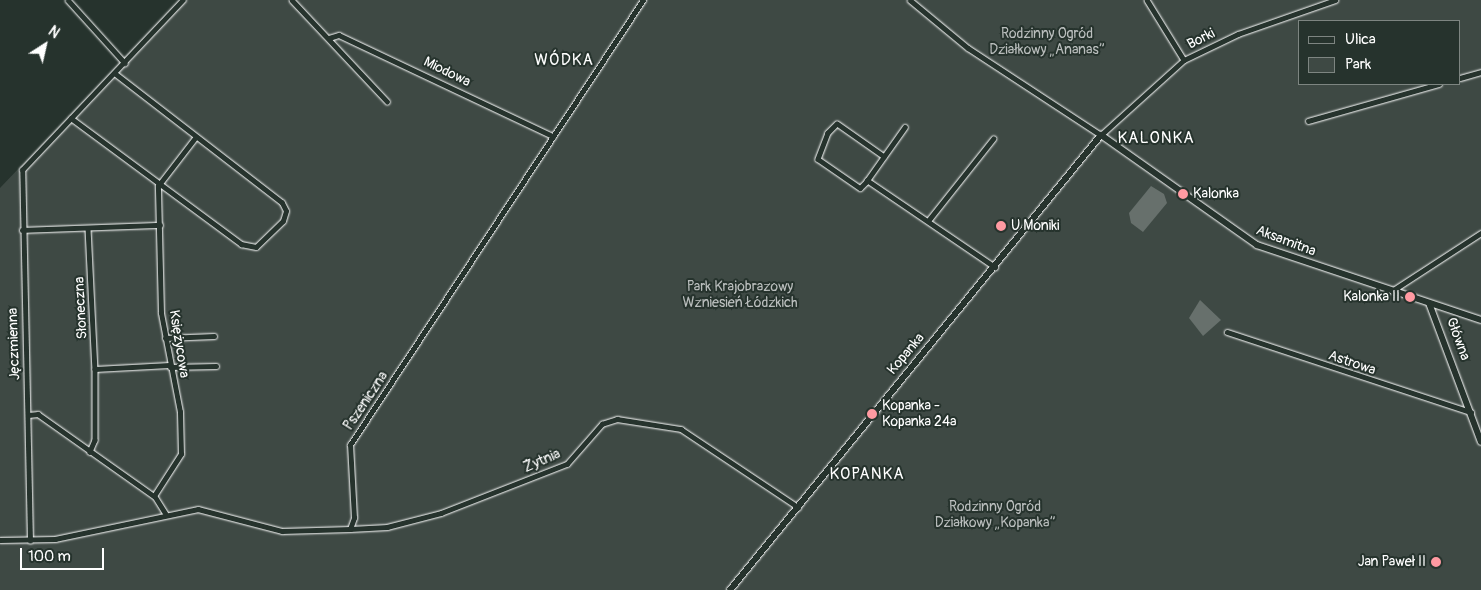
<!DOCTYPE html>
<meta charset="utf-8">
<style>
body{margin:0}
#map{position:relative;width:1481px;height:590px;overflow:hidden;background:#26332d;font-family:Pangolin,sans-serif}
div>[style]{position:absolute}
.green>*{inset:0;background:#3e4944}
.water>*{inset:0;background:#67706c}
.roads{filter:drop-shadow(0 0 1px #fff) drop-shadow(0 0 1px #fff)}
.street>*{height:4.5px;margin:-2.25px;padding:0 2.25px;transform-origin:2.25px;border-radius:2.25px;background:#26332d}
.secondary>*{height:6px;margin:-3px;padding:0 3px;transform-origin:3px;border-radius:3px;background:#26332d}
.dots>*{width:14px;height:14px;translate:-50% -50%;box-sizing:border-box;border:2px solid #26332d;border-radius:50%}
span{translate:-50% -50%;white-space:nowrap;text-align:center;line-height:1.15;-webkit-text-stroke:4px #26332d;paint-order:stroke}
.park-label{font-size:14px;color:#bbbfbe}
.street-label{font-size:14px;color:#fff}
.poi-label{font-size:14px;color:#fff}
.left{translate:0 -50%;text-align:left}
.right{translate:-100% -50%;text-align:right}
.quarter-label{font-size:16px;color:#fff;letter-spacing:1px}
.legend{position:absolute;left:1298px;top:20px;width:162px;height:65px;box-sizing:border-box;background:#26332d;border:1px solid #7d8581;margin:0;padding:6px 9px;list-style:none;font-size:15px;color:#fff}
.legend li{display:flex;align-items:center;gap:10px;height:25px}
.legend b{width:25px;border:1px solid #7d8581}
.north{position:absolute;left:20px;top:20px;width:50px;height:50px;-webkit-text-stroke:4px #26332d;paint-order:stroke;rotate:35deg;font-size:14px;font-weight:700;line-height:20px;text-align:center;color:#fff}
.north::after{content:'';display:block;margin:auto;width:18px;height:22px;background:#fff;clip-path:polygon(50% 0,100% 100%,50% 72%,0 100%)}
.scale{position:absolute;left:20px;top:548px;width:84px;height:22px;box-sizing:border-box;border:2px solid #fff;border-top:0;padding-left:6px;font-size:15px;line-height:18px;white-space:nowrap;color:#fff;-webkit-text-stroke:4px #26332d;paint-order:stroke}
</style>
<div id="map">
<div class="green">
<div style="clip-path:polygon(evenodd,179px 0,1481px 0,1481px 590px,0 590px,0 188px,179px 0,1300px 21px,1460px 21px,1460px 84px,1300px 84px,1300px 21px)"></div>
</div>
<div class="water">
<div style="clip-path:polygon(1151px 186px,1164px 194px,1167px 203px,1143px 232px,1131px 223px,1129px 213px)"></div>
<div style="clip-path:polygon(1200px 300px,1221px 320px,1203px 336px,1189px 318px)"></div>
</div>
<div class="roads">
<div class="street">
<div style="left:68px;top:0;width:85px;rotate:47.9deg"></div>
<div style="left:292px;top:0;width:139px;rotate:46.8deg"></div>
<div style="left:910px;top:0;width:75px;rotate:39.6deg"></div>
<div style="left:968px;top:48px;width:159px;rotate:33.2deg"></div>
<div style="left:1101px;top:135px;width:112px;rotate:-42.1deg"></div>
<div style="left:1184px;top:60px;width:60px;rotate:-25.7deg"></div>
<div style="left:1238px;top:34px;width:103px;rotate:-19.3deg"></div>
<div style="left:1147px;top:0;width:70px;rotate:58.3deg"></div>
<div style="left:329px;top:38px;width:10px;rotate:-17deg"></div>
<div style="left:339px;top:35px;width:237px;rotate:25.3deg"></div>
<div style="left:1460px;top:78px;width:22px;rotate:-16deg"></div>
<div style="left:71px;top:118px;width:212px;rotate:36.5deg"></div>
<div style="left:241px;top:244px;width:15px;rotate:11deg"></div>
<div style="left:256px;top:247px;width:37px;rotate:-44deg"></div>
<div style="left:283px;top:221px;width:10px;rotate:-73deg"></div>
<div style="left:286px;top:211px;width:9px;rotate:-117deg"></div>
<div style="left:282px;top:203px;width:211px;rotate:-142.3deg"></div>
<div style="left:1308px;top:121px;width:136px;rotate:-15.8deg"></div>
<div style="left:884px;top:157px;width:57px;rotate:-144.9deg"></div>
<div style="left:837px;top:124px;width:13px;rotate:135deg"></div>
<div style="left:828px;top:133px;width:28px;rotate:111deg"></div>
<div style="left:818px;top:159px;width:51px;rotate:34.6deg"></div>
<div style="left:860px;top:188px;width:8px;rotate:-45deg"></div>
<div style="left:866px;top:182px;width:67px;rotate:-54.7deg"></div>
<div style="left:867px;top:180px;width:155px;rotate:34.2deg"></div>
<div style="left:928px;top:221px;width:105px;rotate:-51.6deg"></div>
<div style="left:88px;top:228px;width:141px;rotate:87.2deg"></div>
<div style="left:95px;top:369px;width:71px;rotate:90deg"></div>
<div style="left:95px;top:440px;width:13px;rotate:113deg"></div>
<div style="left:22px;top:230px;width:138px;rotate:-2.1deg"></div>
<div style="left:1392px;top:291px;width:106px;rotate:-33.1deg"></div>
<div style="left:1227px;top:332px;width:257px;rotate:18.2deg"></div>
<div style="left:165px;top:338px;width:49px;rotate:-2.3deg"></div>
<div style="left:170px;top:367px;width:46px;rotate:-1.2deg"></div>
<div style="left:95px;top:369px;width:74px;rotate:-3.1deg"></div>
<div style="left:28px;top:415px;width:10px;rotate:-6deg"></div>
<div style="left:38px;top:414px;width:142px;rotate:35.3deg"></div>
<div style="left:166px;top:515px;width:22px;rotate:-122deg"></div>
<div style="left:154px;top:496px;width:50px;rotate:-57.3deg"></div>
<div style="left:181px;top:454px;width:42px;rotate:-91.4deg"></div>
<div style="left:180px;top:412px;width:101px;rotate:-100.9deg"></div>
<div style="left:161px;top:313px;width:127px;rotate:-91.4deg"></div>
<div style="left:158px;top:186px;width:61px;rotate:-52.4deg"></div>
<div style="left:350px;top:529px;width:37px;rotate:-3deg"></div>
<div style="left:387px;top:527px;width:56px;rotate:-14.5deg"></div>
<div style="left:441px;top:513px;width:135px;rotate:-21.3deg"></div>
<div style="left:567px;top:464px;width:53px;rotate:-48.8deg"></div>
<div style="left:602px;top:424px;width:16px;rotate:-18deg"></div>
<div style="left:617px;top:419px;width:65px;rotate:8.9deg"></div>
<div style="left:681px;top:429px;width:141px;rotate:33.7deg"></div>
<div style="left:0;top:540px;width:55px;rotate:-1deg"></div>
<div style="left:55px;top:539px;width:146px;rotate:-11.8deg"></div>
<div style="left:198px;top:509px;width:87px;rotate:14.7deg"></div>
<div style="left:282px;top:531px;width:68px;rotate:-1.7deg"></div>
<div style="left:350px;top:529px;width:12px;rotate:-70deg"></div>
<div style="left:354px;top:518px;width:73px;rotate:-93.1deg"></div>
<div style="left:350px;top:445px;width:533px;rotate:-56.64deg"></div>
<div style="left:30px;top:541px;width:371px;rotate:-91.2deg"></div>
<div style="left:22px;top:170px;width:234px;rotate:-46.6deg"></div>
</div>
<div class="secondary">
<div style="left:1429px;top:303px;width:148px;rotate:69.5deg"></div>
<div style="left:730px;top:590px;width:587px;rotate:-50.81deg"></div>
<div style="left:1101px;top:135px;width:191px;rotate:35.2deg"></div>
<div style="left:1257px;top:245px;width:236px;rotate:18.5deg"></div>
</div>
</div>
<div class="dots">
<div style="left:1183px;top:194px;background:#ff9aa2"></div>
<div style="left:1001px;top:226px;background:#ff9aa2"></div>
<div style="left:1410px;top:297px;background:#ff9aa2"></div>
<div style="left:872px;top:414px;background:#ff9aa2"></div>
<div style="left:1436px;top:562px;background:#ff9aa2"></div>
</div>
<div class="park-label">
<span style="left:1047px;top:42px">Rodzinny Ogród<br>Działkowy „Ananas”</span>
<span style="left:740px;top:295px">Park Krajobrazowy<br>Wzniesień Łódzkich</span>
<span style="left:995px;top:515px">Rodzinny Ogród<br>Działkowy „Kopanka”</span>
</div>
<div class="street-label">
<span style="left:1201px;top:39px;rotate:-27deg">Borki</span>
<span style="left:447px;top:72px;rotate:26deg">Miodowa</span>
<span style="left:1286px;top:241px;rotate:21deg">Aksamitna</span>
<span style="left:81px;top:308px;rotate:-93deg">Słoneczna</span>
<span style="left:1458px;top:339px;rotate:70deg">Główna</span>
<span style="left:14px;top:344px;rotate:-92deg">Jęczmienna</span>
<span style="left:179px;top:344px;rotate:81deg">Księżycowa</span>
<span style="left:906px;top:354px;rotate:-50deg">Kopanka</span>
<span style="left:1352px;top:363px;rotate:19deg">Astrowa</span>
<span style="left:366px;top:401px;rotate:-56deg">Pszeniczna</span>
<span style="left:542px;top:461px;rotate:-23deg">Żytnia</span>
</div>
<div class="poi-label">
<span class="left" style="left:1193px;top:194px">Kalonka</span>
<span class="left" style="left:1011px;top:226px">U Moniki</span>
<span class="right" style="left:1400px;top:297px">Kalonka II</span>
<span class="left" style="left:882px;top:414px">Kopanka -<br>Kopanka 24a</span>
<span class="right" style="left:1426px;top:562px">Jan Paweł II</span>
</div>
<div class="quarter-label">
<span style="left:564px;top:60px">WÓDKA</span>
<span style="left:1156px;top:138px">KALONKA</span>
<span style="left:867px;top:474px">KOPANKA</span>
</div>
<ul class="legend">
<li><b style="height:6px;background:#26332d"></b>Ulica</li>
<li><b style="height:14px;background:#3e4944"></b>Park</li>
</ul>
<div class="north">N</div>
<div class="scale">100 m</div>
</div>
